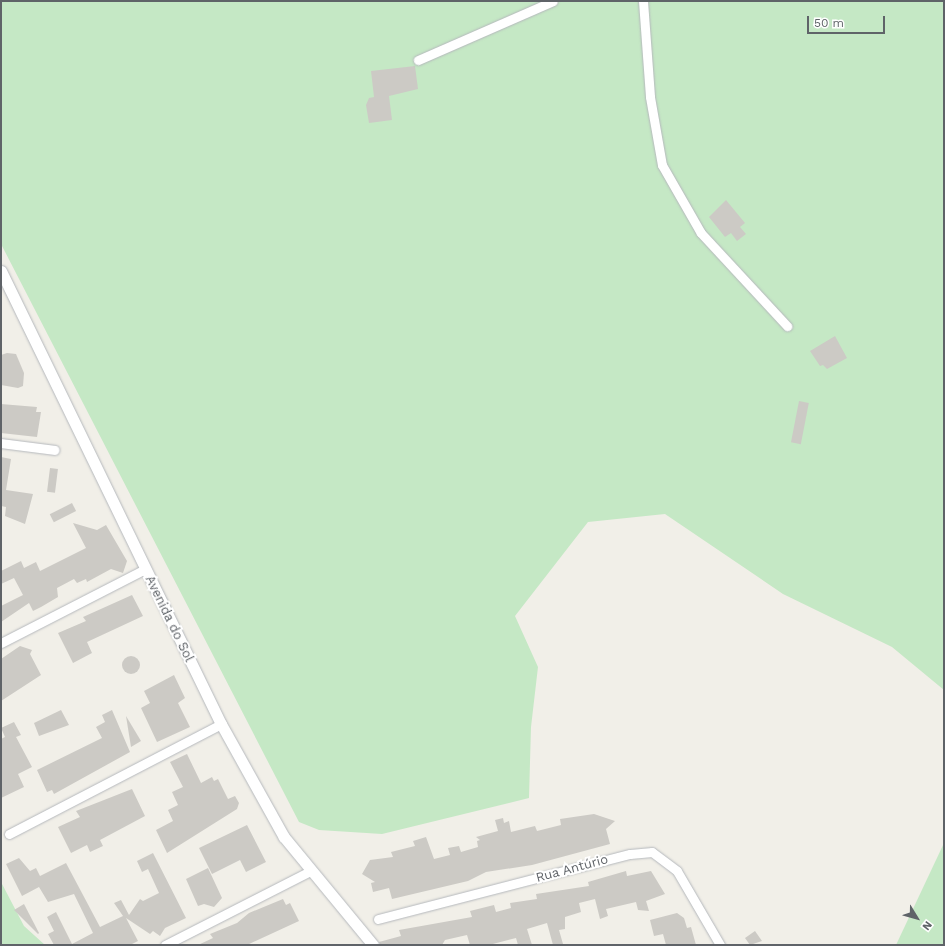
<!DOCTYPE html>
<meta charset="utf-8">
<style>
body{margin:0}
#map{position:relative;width:945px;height:946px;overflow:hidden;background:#f1efe8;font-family:"Work Sans",sans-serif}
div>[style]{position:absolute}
.green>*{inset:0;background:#c5e8c5}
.building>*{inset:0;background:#cccac5;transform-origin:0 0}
.round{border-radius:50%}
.roads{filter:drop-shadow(0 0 1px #b5b8bc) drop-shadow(0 0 1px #b5b8bc)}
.minor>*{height:9px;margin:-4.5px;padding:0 4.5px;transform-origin:4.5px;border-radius:4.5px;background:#fff}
.tertiary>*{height:11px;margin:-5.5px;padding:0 5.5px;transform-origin:5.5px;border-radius:5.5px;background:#fff}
span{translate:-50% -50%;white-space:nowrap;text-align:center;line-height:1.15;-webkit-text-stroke:4px #fff;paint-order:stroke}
.street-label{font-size:13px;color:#5f6368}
.frame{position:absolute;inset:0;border:2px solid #5f6368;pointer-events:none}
.north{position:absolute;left:897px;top:898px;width:40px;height:40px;-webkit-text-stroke:3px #fff;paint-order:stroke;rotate:127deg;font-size:11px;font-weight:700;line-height:16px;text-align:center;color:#5f6368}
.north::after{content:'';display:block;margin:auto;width:14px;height:18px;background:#5f6368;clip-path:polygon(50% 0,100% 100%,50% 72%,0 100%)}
.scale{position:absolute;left:807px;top:16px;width:78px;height:18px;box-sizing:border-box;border:2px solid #5f6368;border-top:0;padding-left:5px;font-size:12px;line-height:14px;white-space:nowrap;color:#5f6368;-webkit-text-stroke:3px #fff;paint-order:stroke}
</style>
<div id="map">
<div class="green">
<div style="clip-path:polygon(1px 1px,944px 1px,944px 690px,892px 647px,783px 594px,665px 514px,588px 522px,515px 616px,538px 667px,531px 727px,529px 798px,382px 834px,319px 830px,299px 822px,1px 244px)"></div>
<div style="clip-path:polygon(944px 843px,944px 945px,896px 945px)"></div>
<div style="clip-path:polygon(1px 882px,24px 926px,45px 945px,1px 945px)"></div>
</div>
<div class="building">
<div style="clip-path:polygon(415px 66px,418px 89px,389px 96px,392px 120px,369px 123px,366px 105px,369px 98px,374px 97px,371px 71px)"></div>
<div style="clip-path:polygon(726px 200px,745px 223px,740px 227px,746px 234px,737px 241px,731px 233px,725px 237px,709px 217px)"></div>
<div style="clip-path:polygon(835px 336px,847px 358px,827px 369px,823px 365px,820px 366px,810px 351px)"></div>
<div style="clip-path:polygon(7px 353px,16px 354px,24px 373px,23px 386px,18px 388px,1px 385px,1px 355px)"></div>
<div style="left:799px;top:401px;width:10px;height:42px;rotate:11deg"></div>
<div style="clip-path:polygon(1px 404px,37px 407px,36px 412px,41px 412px,37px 437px,1px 433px)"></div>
<div style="clip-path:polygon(1px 457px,11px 459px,6px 490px,33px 494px,25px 524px,5px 516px,6px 507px,1px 506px)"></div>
<div style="left:50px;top:468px;width:8px;height:24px;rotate:7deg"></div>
<div style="left:72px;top:503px;width:9px;height:25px;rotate:63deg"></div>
<div style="clip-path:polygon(73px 523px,97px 530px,106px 525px,127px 561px,123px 573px,111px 569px,87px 582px,86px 579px,77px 583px,74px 579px,57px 588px,58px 597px,41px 607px,33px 611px,29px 603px,1px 622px,1px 606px,23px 595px,14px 578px,1px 584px,1px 571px,21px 561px,24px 568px,36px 562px,40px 571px,86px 548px)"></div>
<div style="clip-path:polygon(132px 595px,143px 616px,87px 642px,92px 653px,73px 663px,58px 633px,86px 621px,83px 617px)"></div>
<div style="clip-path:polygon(20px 646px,32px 650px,30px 654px,41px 675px,1px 701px,1px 659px)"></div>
<div class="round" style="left:122px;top:656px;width:18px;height:18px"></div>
<div style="clip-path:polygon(174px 675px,185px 698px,178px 703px,190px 727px,157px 742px,141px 708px,150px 703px,144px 691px)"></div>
<div style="clip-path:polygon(61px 710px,69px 725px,39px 736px,34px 723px)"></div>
<div style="clip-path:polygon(112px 710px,130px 752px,54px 794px,52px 790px,47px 792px,37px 770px,102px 738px,96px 727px,105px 722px,102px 715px)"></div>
<div style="clip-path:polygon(126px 716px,141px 741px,131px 747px)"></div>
<div style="clip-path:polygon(14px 722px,21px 735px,16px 737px,32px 767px,18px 774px,24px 787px,1px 798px,1px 739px,5px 737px,1px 728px)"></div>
<div style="clip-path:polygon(187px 754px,201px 783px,212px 777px,214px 781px,218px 779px,228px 799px,235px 796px,239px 803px,237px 809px,167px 853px,156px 830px,173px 821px,168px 810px,178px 805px,172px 792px,183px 787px,170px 762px)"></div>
<div style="clip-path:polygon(132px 789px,145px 816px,100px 840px,103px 846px,90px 852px,87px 845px,71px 853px,58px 827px,80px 817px,76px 811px)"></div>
<div style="clip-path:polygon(594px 814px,615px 821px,606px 829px,610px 844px,532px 865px,486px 872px,468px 881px,392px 899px,389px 888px,373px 892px,371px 883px,375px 882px,362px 874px,370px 860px,393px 857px,391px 852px,415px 846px,413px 841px,426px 837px,434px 859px,450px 855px,448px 848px,459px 846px,461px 852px,478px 847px,477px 841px,480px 840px,476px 837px,498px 831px,495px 820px,503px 818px,504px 823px,509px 821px,511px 832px,535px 826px,537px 831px,561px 825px,560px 819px)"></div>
<div style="clip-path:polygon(247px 825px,266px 862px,246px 872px,240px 860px,212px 874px,199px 848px)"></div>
<div style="clip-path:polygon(153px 853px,186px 918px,165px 928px,160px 936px,153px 931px,150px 934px,126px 918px,138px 941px,130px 945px,54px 945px,48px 934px,54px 931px,47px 917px,56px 912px,72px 944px,93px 933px,74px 894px,48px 902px,39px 887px,22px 896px,6px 864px,19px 858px,30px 871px,36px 868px,40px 876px,66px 863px,100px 927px,123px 916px,114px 903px,121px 900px,129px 915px,140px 899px,143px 901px,159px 893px,148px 869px,142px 872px,137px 861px)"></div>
<div style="clip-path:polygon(208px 868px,222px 898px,214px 907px,204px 904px,198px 906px,186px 879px)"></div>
<div style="clip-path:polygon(626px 871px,627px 876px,651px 871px,665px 894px,646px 901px,649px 911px,638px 910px,636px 902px,606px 909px,608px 916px,600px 919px,595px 899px,579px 903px,581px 912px,565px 917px,565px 929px,559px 930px,563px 944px,553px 945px,547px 923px,527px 929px,532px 945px,518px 945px,516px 938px,489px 945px,470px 945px,467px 935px,445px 940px,442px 945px,380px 945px,379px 942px,401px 936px,399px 930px,472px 917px,470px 911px,494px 905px,496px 912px,511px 908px,510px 903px,537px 899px,536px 894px,589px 886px,588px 882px)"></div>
<div style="clip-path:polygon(283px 899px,286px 905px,290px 903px,299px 921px,247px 945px,198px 945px,213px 938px,210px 934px,237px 923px,249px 913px)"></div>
<div style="clip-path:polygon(24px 904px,39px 933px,38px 934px,14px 910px)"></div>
<div style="clip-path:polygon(677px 913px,684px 918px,687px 928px,691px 927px,696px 945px,666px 945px,663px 934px,654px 936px,650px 920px)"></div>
<div style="clip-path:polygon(755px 931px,762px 941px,750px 945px,745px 938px)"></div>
</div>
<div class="roads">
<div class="minor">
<div style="left:643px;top:1px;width:96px;rotate:85.8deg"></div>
<div style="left:650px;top:97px;width:69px;rotate:80deg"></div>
<div style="left:662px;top:165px;width:78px;rotate:60.2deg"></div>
<div style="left:701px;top:233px;width:127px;rotate:47.2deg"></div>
<div style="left:418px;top:60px;width:147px;rotate:-23.6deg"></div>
<div style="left:1px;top:443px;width:54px;rotate:7.4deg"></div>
<div style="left:1px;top:643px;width:162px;rotate:-27.2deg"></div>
<div style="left:9px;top:834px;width:239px;rotate:-27.4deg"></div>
<div style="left:378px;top:919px;width:260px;rotate:-14.5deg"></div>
<div style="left:630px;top:854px;width:22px;rotate:-5deg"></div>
<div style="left:652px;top:852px;width:31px;rotate:37deg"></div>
<div style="left:677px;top:871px;width:86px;rotate:59.8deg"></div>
<div style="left:165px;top:945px;width:163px;rotate:-27deg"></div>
</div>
<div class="tertiary">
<div style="left:1px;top:271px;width:504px;rotate:64.1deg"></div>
<div style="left:221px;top:724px;width:129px;rotate:60.9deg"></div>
<div style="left:284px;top:837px;width:140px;rotate:50.5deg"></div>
</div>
</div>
<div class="street-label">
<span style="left:169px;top:619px;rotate:64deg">Avenida do Sol</span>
<span style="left:572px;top:869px;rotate:-15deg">Rua Antúrio</span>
</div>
<div class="frame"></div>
<div class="north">N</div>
<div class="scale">50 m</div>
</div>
